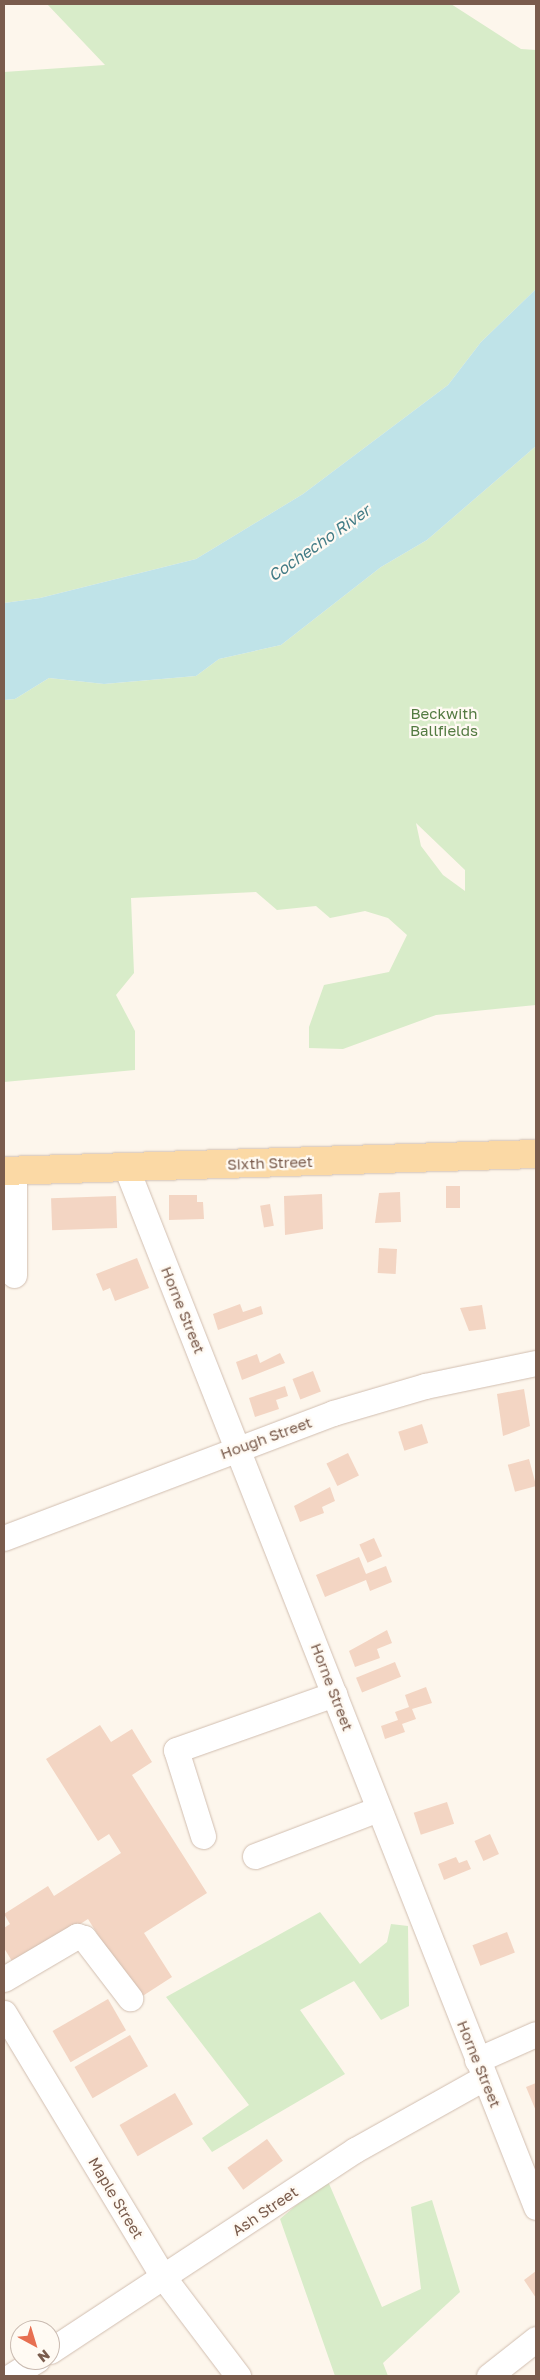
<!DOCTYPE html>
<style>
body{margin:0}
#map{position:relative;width:540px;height:2380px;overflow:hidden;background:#fdf6ec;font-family:"Golos Text",sans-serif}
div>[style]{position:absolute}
.green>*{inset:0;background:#d8ecc9}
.water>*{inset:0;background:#bfe3e8}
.building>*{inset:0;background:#f3d5c3;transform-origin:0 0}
.roads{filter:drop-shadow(0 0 1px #d1beb0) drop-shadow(0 0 1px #d1beb0)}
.minor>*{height:25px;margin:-12.5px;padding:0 12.5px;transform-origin:12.5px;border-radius:12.5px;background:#fff}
.major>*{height:28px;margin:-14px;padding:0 14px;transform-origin:14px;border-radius:14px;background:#fbd9a5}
span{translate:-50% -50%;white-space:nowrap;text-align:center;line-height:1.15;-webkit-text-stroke:4.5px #fffaf3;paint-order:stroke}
.park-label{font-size:15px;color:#537a41}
.street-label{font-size:15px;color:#7a5c4d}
.water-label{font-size:16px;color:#437c86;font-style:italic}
.frame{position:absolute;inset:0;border:5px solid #7a5c4d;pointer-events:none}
.north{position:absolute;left:10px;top:2320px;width:50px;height:50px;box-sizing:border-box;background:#fffaf3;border:1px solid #cabbb1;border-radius:50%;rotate:141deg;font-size:14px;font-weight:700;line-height:20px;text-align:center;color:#7a5c4d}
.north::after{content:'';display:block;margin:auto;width:18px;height:22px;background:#e76f51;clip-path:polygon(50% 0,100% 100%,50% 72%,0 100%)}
</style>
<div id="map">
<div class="green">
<div style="clip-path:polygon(47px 4px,451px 4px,521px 49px,536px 50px,536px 289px,481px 342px,448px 385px,303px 494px,196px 559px,40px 598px,4px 603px,4px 72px,105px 65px)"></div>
<div style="clip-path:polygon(evenodd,536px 446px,536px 1005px,436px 1015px,343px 1049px,309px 1048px,309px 1027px,324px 985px,389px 972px,407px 935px,388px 918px,365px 911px,330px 918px,316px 906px,277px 910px,256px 892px,131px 898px,134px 973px,116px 995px,135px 1031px,135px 1070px,4px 1082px,4px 700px,15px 699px,49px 678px,104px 684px,196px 676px,219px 659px,281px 645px,381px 567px,427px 540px,536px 446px,416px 823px,465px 870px,465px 891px,443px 875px,421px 846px,416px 823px)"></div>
<div style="clip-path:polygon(320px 1912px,360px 1964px,387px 1942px,391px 1924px,408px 1926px,409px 2006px,381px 2020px,354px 1981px,300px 2010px,345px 2074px,212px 2152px,202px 2138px,249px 2105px,166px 1997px)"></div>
<div style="clip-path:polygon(327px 2179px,382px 2307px,421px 2289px,411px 2207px,432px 2200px,460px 2292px,383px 2363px,388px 2376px,335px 2376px,280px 2219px)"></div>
</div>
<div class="water">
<div style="clip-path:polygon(536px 289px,536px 446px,427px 540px,381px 567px,281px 645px,219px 659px,196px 676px,104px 684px,49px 678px,15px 699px,4px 700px,4px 603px,40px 598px,196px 559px,303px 494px,448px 385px,481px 342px)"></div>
</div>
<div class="building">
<div style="left:446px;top:1186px;width:14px;height:22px"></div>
<div style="clip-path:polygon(400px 1192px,401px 1222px,375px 1223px,379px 1193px)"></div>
<div style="clip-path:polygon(322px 1194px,323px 1229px,285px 1235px,284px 1196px)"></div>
<div style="clip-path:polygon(169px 1195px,197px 1195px,197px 1202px,203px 1202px,204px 1219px,169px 1220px)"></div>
<div style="left:116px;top:1196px;width:32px;height:65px;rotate:88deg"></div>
<div style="left:270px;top:1204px;width:22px;height:10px;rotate:80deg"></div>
<div style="left:379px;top:1248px;width:18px;height:25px;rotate:3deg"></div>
<div style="clip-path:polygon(137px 1258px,149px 1288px,115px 1301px,110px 1288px,103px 1291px,96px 1274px)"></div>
<div style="clip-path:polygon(240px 1304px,243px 1312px,261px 1306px,263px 1314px,218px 1330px,213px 1314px)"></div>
<div style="clip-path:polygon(482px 1305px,486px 1329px,469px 1331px,460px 1308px)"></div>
<div style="clip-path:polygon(280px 1353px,285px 1363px,242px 1380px,236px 1362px,257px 1354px,260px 1363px)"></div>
<div style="left:313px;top:1371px;width:22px;height:22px;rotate:69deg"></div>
<div style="clip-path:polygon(285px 1386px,288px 1396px,276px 1400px,279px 1409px,255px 1417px,249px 1398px)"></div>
<div style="clip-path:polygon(524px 1389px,530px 1426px,503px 1436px,497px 1394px)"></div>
<div style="left:422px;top:1424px;width:20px;height:25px;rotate:72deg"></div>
<div style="left:348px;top:1453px;width:25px;height:24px;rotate:64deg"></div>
<div style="left:529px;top:1459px;width:28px;height:22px;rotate:75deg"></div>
<div style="clip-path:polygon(330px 1487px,335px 1501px,322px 1507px,324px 1513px,300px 1522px,294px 1506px)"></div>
<div style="left:374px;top:1538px;width:20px;height:16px;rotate:66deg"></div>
<div style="clip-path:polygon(359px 1557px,366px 1574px,386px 1566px,392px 1582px,370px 1591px,366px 1580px,325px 1597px,316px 1575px)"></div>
<div style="clip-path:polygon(387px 1630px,392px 1643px,377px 1649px,380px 1658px,355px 1667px,349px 1651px)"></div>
<div style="left:395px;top:1662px;width:16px;height:42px;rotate:68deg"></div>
<div style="clip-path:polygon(426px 1687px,432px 1703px,412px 1709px,416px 1719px,402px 1724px,405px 1732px,385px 1739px,381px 1726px,398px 1720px,395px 1712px,409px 1707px,405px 1695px)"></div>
<div style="clip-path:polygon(100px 1725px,111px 1742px,132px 1729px,152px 1762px,132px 1775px,207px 1893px,144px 1933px,172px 1977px,138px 1999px,88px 1919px,15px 1966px,4px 1948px,4px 1928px,10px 1924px,4px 1914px,48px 1886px,54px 1896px,121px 1853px,109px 1834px,98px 1841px,46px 1759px)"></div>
<div style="left:447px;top:1802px;width:23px;height:35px;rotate:72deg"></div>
<div style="left:490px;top:1834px;width:22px;height:17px;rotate:66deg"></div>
<div style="clip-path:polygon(456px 1857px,459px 1863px,467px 1860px,471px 1869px,444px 1880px,438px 1864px)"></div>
<div style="left:507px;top:1932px;width:22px;height:37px;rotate:69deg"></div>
<div style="left:108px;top:1999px;width:36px;height:64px;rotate:60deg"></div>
<div style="left:130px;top:2035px;width:36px;height:64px;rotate:60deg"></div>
<div style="clip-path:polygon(536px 2083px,536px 2111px,526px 2087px)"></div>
<div style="left:175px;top:2093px;width:36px;height:64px;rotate:60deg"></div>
<div style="left:267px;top:2139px;width:27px;height:49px;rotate:54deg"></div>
<div style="clip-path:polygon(536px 2271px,536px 2298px,524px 2280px)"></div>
</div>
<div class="roads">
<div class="minor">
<div style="left:126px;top:1167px;width:1118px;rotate:68.48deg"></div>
<div style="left:14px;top:1171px;width:104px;rotate:90deg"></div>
<div style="left:4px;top:1538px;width:352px;rotate:-20.8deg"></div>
<div style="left:333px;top:1413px;width:96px;rotate:-16.4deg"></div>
<div style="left:425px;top:1386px;width:113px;rotate:-11.7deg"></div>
<div style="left:203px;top:1836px;width:90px;rotate:-107.4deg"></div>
<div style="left:176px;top:1750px;width:168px;rotate:-19.5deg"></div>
<div style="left:255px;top:1856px;width:132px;rotate:-20.9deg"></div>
<div style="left:4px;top:1979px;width:85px;rotate:-30.5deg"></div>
<div style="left:77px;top:1936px;width:7px;rotate:16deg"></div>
<div style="left:84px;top:1938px;width:76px;rotate:52.5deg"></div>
<div style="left:4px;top:2013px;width:310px;rotate:58.9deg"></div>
<div style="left:164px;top:2278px;width:123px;rotate:52.9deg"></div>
<div style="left:477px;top:2060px;width:64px;rotate:-23.8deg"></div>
<div style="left:50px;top:2351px;width:365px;rotate:-33.4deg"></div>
<div style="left:355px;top:2150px;width:148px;rotate:-29.2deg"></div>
<div style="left:11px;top:2376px;width:31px;rotate:-32deg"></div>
<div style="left:489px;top:2376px;width:60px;rotate:-38.2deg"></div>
</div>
<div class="major">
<div style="left:4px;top:1171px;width:532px;rotate:-1.83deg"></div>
</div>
</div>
<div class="park-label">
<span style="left:444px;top:722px">Beckwith<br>Ballfields</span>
</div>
<div class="street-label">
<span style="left:270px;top:1163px;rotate:-2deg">Sixth Street</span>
<span style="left:183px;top:1310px;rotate:68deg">Horne Street</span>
<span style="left:266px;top:1438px;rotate:-20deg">Hough Street</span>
<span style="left:332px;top:1687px;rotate:69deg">Horne Street</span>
<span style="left:479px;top:2064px;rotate:68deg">Horne Street</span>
<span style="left:116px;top:2198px;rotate:59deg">Maple Street</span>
<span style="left:265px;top:2211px;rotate:-34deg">Ash Street</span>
</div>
<div class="water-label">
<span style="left:319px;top:543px;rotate:-35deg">Cochecho River</span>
</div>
<div class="frame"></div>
<div class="north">N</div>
</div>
